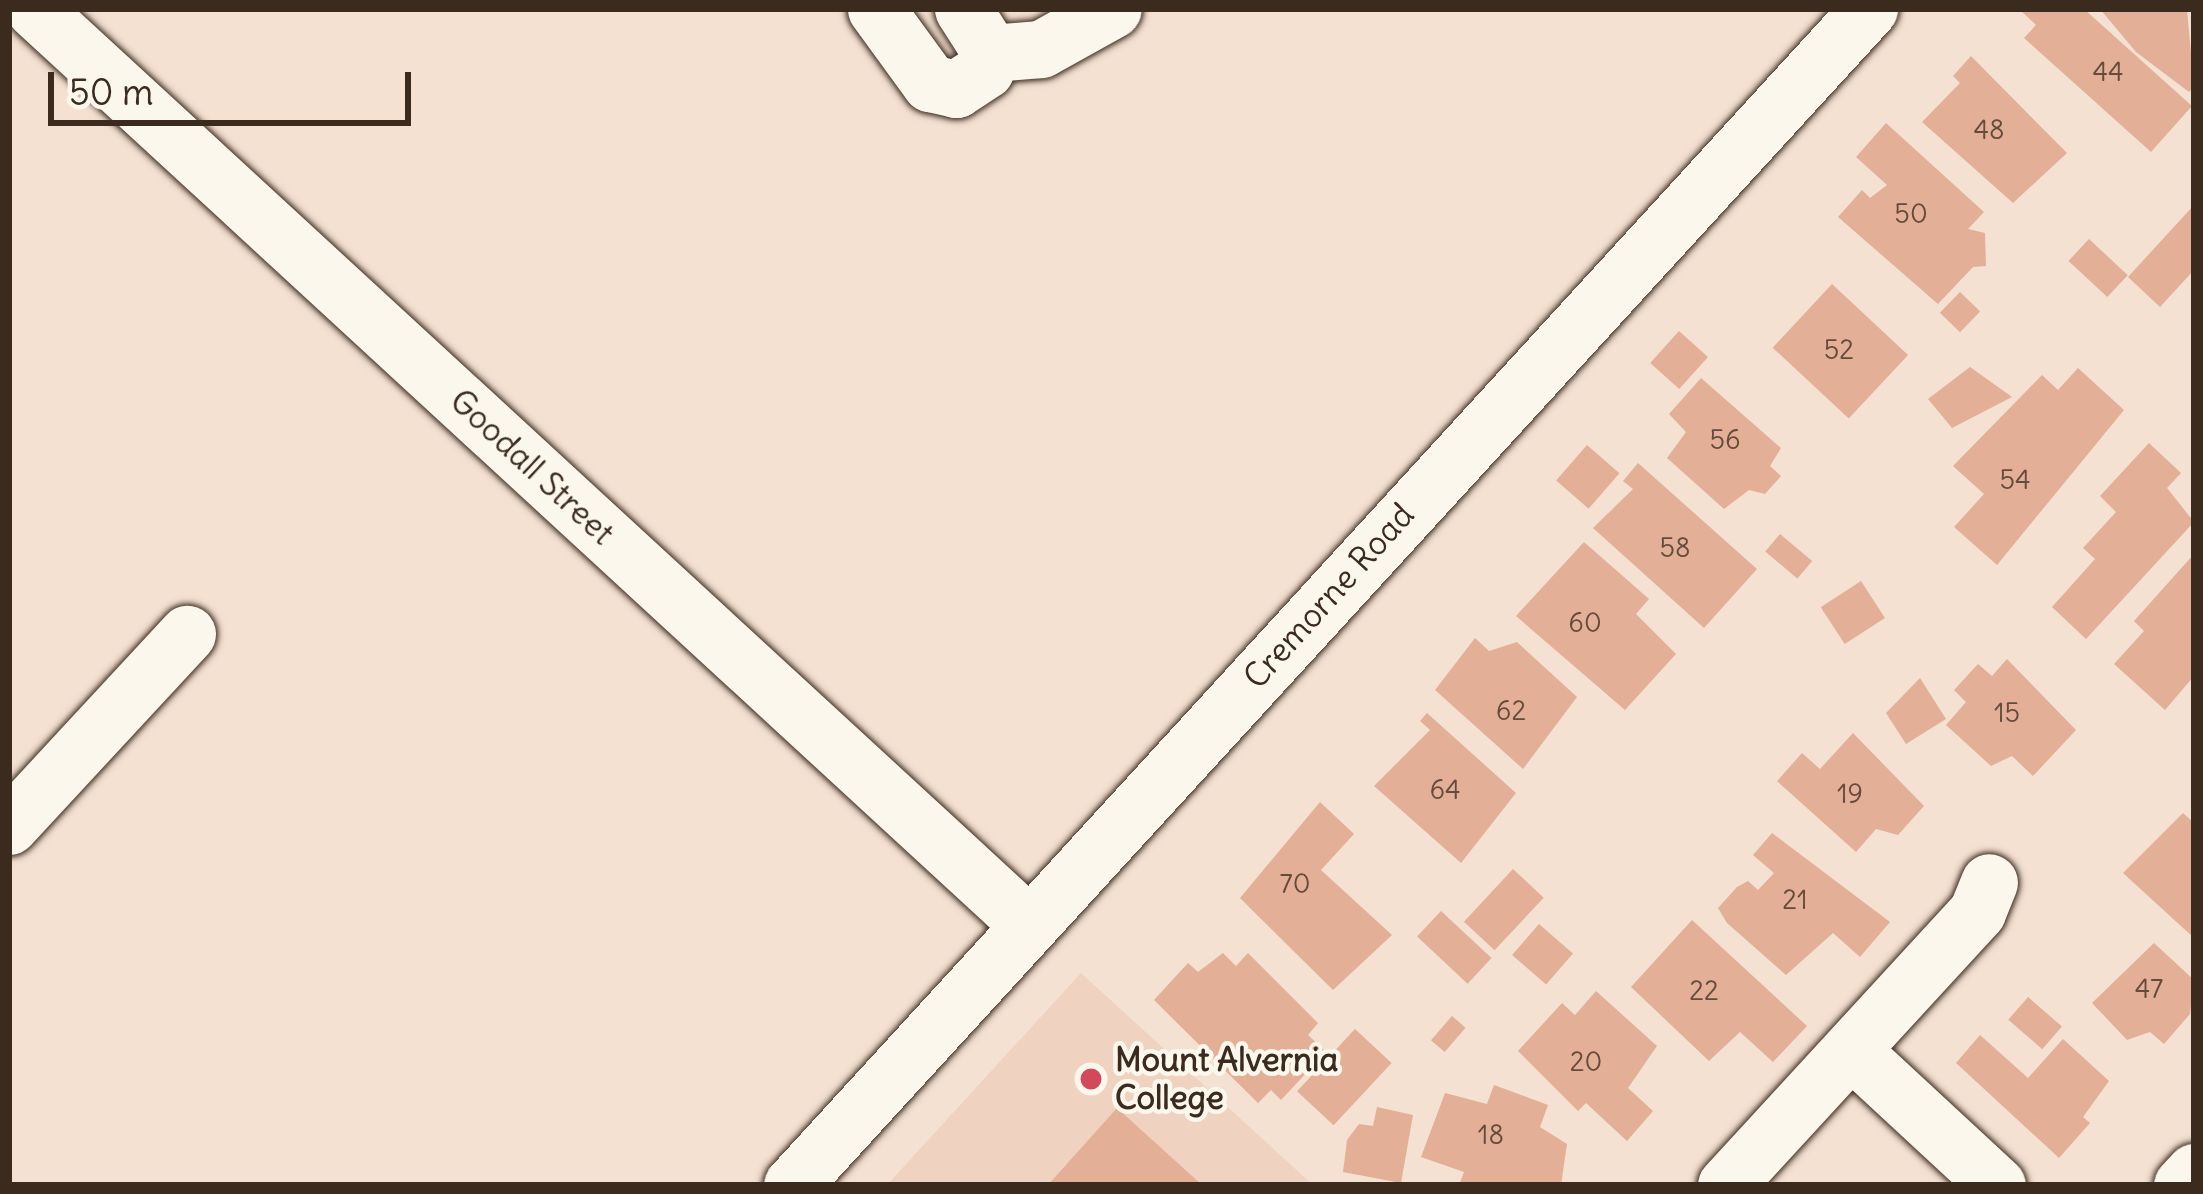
<!DOCTYPE html>
<style>
body{margin:0}
#map{position:relative;width:2203px;height:1194px;overflow:hidden;background:#f4e1d2;font-family:Delius,sans-serif}
div>[style]{position:absolute}
.built>*{inset:0;background:#efd2c0}
.building>*{inset:0;background:#e3af96;transform-origin:0 0}
.roads{filter:drop-shadow(0 0 3px #3b2a1e) drop-shadow(0 0 3px #3b2a1e)}
.minor>*{height:57px;margin:-28.5px;padding:0 28.5px;transform-origin:28.5px;border-radius:28.5px;background:#fbf7ec}
.dots>*{width:33px;height:33px;translate:-50% -50%;box-sizing:border-box;border:6px solid #fbf7ec;border-radius:50%}
span{translate:-50% -50%;white-space:nowrap;text-align:center;line-height:1.15;-webkit-text-stroke:9px #fbf7ec;paint-order:stroke}
.number-label{font-size:27px;color:#654b3c}
.number-label span{-webkit-text-stroke-width:0}
.street-label{font-size:33px;color:#3b2a1e}
.poi-label{font-size:33px;color:#3b2a1e;font-weight:700}
.left{translate:0 -50%;text-align:left}
.frame{position:absolute;inset:0;border:12px solid #3b2a1e;pointer-events:none}
.scale{position:absolute;left:48px;top:72px;width:363px;height:54px;box-sizing:border-box;border:6px solid #3b2a1e;border-top:0;padding-left:15px;font-size:36px;line-height:42px;white-space:nowrap;color:#3b2a1e;-webkit-text-stroke:9px #fbf7ec;paint-order:stroke}
</style>
<div id="map">
<div class="built">
<div style="clip-path:polygon(1081px 973px,1313px 1185px,887px 1185px)"></div>
</div>
<div class="building">
<div style="clip-path:polygon(2019px 9px,2084px 9px,2192px 106px,2151px 152px,2024px 38px,2036px 25px)"></div>
<div style="clip-path:polygon(2100px 9px,2187px 9px,2194px 86px,2189px 92px,2136px 52px)"></div>
<div style="clip-path:polygon(1971px 56px,2067px 153px,2013px 203px,1922px 122px,1960px 83px,1953px 76px)"></div>
<div style="clip-path:polygon(1886px 123px,1984px 212px,1968px 229px,1985px 233px,1986px 266px,1973px 267px,1938px 304px,1838px 217px,1862px 190px,1870px 198px,1887px 185px,1856px 157px)"></div>
<div style="clip-path:polygon(2194px 205px,2194px 270px,2160px 307px,2128px 277px)"></div>
<div style="left:2089px;top:239px;width:53px;height:30px;rotate:43deg"></div>
<div style="left:1832px;top:284px;width:104px;height:87px;rotate:43deg"></div>
<div style="left:1960px;top:292px;width:28px;height:29px;rotate:44deg"></div>
<div style="left:1679px;top:331px;width:39px;height:43px;rotate:42deg"></div>
<div style="clip-path:polygon(1970px 367px,2012px 397px,1952px 428px,1928px 399px)"></div>
<div style="clip-path:polygon(2078px 368px,2124px 410px,1997px 565px,1954px 527px,1984px 494px,1953px 466px,2042px 375px,2058px 390px)"></div>
<div style="clip-path:polygon(1701px 378px,1781px 448px,1770px 466px,1781px 476px,1765px 494px,1749px 490px,1724px 509px,1667px 458px,1686px 432px,1669px 414px)"></div>
<div style="clip-path:polygon(2149px 443px,2181px 473px,2167px 488px,2194px 522px,2086px 639px,2052px 607px,2095px 559px,2083px 548px,2116px 512px,2100px 496px)"></div>
<div style="left:1587px;top:445px;width:43px;height:47px;rotate:41deg"></div>
<div style="clip-path:polygon(1638px 463px,1757px 569px,1704px 628px,1593px 528px,1633px 489px,1623px 481px)"></div>
<div style="left:1780px;top:534px;width:42px;height:23px;rotate:40deg"></div>
<div style="clip-path:polygon(1584px 542px,1649px 599px,1636px 614px,1676px 654px,1625px 710px,1516px 616px)"></div>
<div style="clip-path:polygon(2194px 554px,2194px 676px,2165px 710px,2114px 664px,2144px 631px,2134px 621px)"></div>
<div style="left:1861px;top:581px;width:44px;height:48px;rotate:57deg"></div>
<div style="clip-path:polygon(1475px 638px,1489px 651px,1517px 642px,1577px 697px,1523px 769px,1435px 690px)"></div>
<div style="clip-path:polygon(2007px 659px,2076px 730px,2033px 776px,2012px 756px,1991px 766px,1946px 725px,1966px 702px,1954px 690px,1978px 664px,1992px 676px)"></div>
<div style="clip-path:polygon(1920px 678px,1946px 719px,1906px 744px,1886px 713px)"></div>
<div style="clip-path:polygon(1427px 713px,1516px 793px,1461px 863px,1374px 786px,1430px 730px,1420px 721px)"></div>
<div style="clip-path:polygon(1853px 733px,1924px 806px,1898px 835px,1876px 829px,1856px 852px,1777px 781px,1802px 753px,1820px 769px)"></div>
<div style="clip-path:polygon(1320px 802px,1354px 834px,1321px 870px,1392px 935px,1333px 990px,1240px 898px)"></div>
<div style="clip-path:polygon(2183px 813px,2194px 823px,2194px 938px,2123px 873px)"></div>
<div style="clip-path:polygon(1772px 833px,1890px 922px,1860px 957px,1833px 933px,1786px 975px,1727px 923px,1718px 908px,1737px 887px,1748px 881px,1758px 890px,1774px 873px,1753px 855px)"></div>
<div style="left:1513px;top:869px;width:42px;height:72px;rotate:43deg"></div>
<div style="left:1441px;top:911px;width:69px;height:35px;rotate:43deg"></div>
<div style="clip-path:polygon(1692px 920px,1807px 1026px,1773px 1062px,1740px 1032px,1709px 1061px,1631px 987px)"></div>
<div style="left:1539px;top:924px;width:45px;height:41px;rotate:41deg"></div>
<div style="clip-path:polygon(2154px 943px,2194px 980px,2190px 1014px,2164px 1044px,2150px 1032px,2127px 1040px,2092px 1003px)"></div>
<div style="clip-path:polygon(1223px 953px,1236px 966px,1248px 953px,1318px 1023px,1308px 1035px,1326px 1052px,1281px 1100px,1271px 1090px,1258px 1103px,1154px 1000px,1188px 963px,1198px 972px)"></div>
<div style="clip-path:polygon(1596px 991px,1657px 1046px,1628px 1088px,1653px 1111px,1627px 1141px,1586px 1103px,1578px 1111px,1518px 1051px,1562px 1003px,1575px 1015px)"></div>
<div style="left:2028px;top:997px;width:45px;height:30px;rotate:41deg"></div>
<div style="left:1452px;top:1016px;width:18px;height:32px;rotate:41deg"></div>
<div style="left:1355px;top:1029px;width:50px;height:85px;rotate:43deg"></div>
<div style="clip-path:polygon(1980px 1035px,2028px 1078px,2063px 1039px,2109px 1081px,2083px 1117px,2090px 1123px,2059px 1158px,1956px 1063px)"></div>
<div style="clip-path:polygon(1494px 1085px,1548px 1105px,1540px 1127px,1567px 1144px,1561px 1185px,1459px 1185px,1464px 1172px,1421px 1157px,1445px 1093px,1487px 1104px)"></div>
<div style="clip-path:polygon(1377px 1107px,1413px 1115px,1401px 1183px,1343px 1172px,1347px 1140px,1359px 1124px,1373px 1126px)"></div>
<div style="clip-path:polygon(1117px 1108px,1202px 1185px,1048px 1185px)"></div>
</div>
<div class="roads">
<div class="minor">
<div style="left:34px;top:9px;width:1352px;rotate:42.63deg"></div>
<div style="left:876px;top:9px;width:92px;rotate:53.9deg"></div>
<div style="left:930px;top:83px;width:27px;rotate:13deg"></div>
<div style="left:956px;top:89px;width:35px;rotate:-33deg"></div>
<div style="left:985px;top:70px;width:18px;rotate:-71deg"></div>
<div style="left:991px;top:53px;width:52px;rotate:-122.5deg"></div>
<div style="left:991px;top:53px;width:50px;rotate:-4.6deg"></div>
<div style="left:1041px;top:49px;width:82px;rotate:-29.1deg"></div>
<div style="left:9px;top:826px;width:262px;rotate:-47.2deg"></div>
<div style="left:1851px;top:1050px;width:199px;rotate:42.8deg"></div>
<div style="left:792px;top:1185px;width:1595px;rotate:-47.52deg"></div>
<div style="left:1726px;top:1185px;width:371px;rotate:-47.4deg"></div>
<div style="left:1977px;top:912px;width:32px;rotate:-68deg"></div>
<div style="left:2182px;top:1185px;width:18px;rotate:-47deg"></div>
</div>
</div>
<div class="dots">
<div style="left:1091px;top:1079px;background:#d1495b"></div>
</div>
<div class="number-label">
<span style="left:2108px;top:72px">44</span>
<span style="left:1989px;top:130px">48</span>
<span style="left:1911px;top:214px">50</span>
<span style="left:1839px;top:350px">52</span>
<span style="left:1725px;top:440px">56</span>
<span style="left:2015px;top:480px">54</span>
<span style="left:1675px;top:548px">58</span>
<span style="left:1585px;top:623px">60</span>
<span style="left:1511px;top:711px">62</span>
<span style="left:2007px;top:713px">15</span>
<span style="left:1445px;top:790px">64</span>
<span style="left:1850px;top:794px">19</span>
<span style="left:1295px;top:884px">70</span>
<span style="left:1795px;top:900px">21</span>
<span style="left:2149px;top:989px">47</span>
<span style="left:1704px;top:991px">22</span>
<span style="left:1586px;top:1062px">20</span>
<span style="left:1491px;top:1135px">18</span>
</div>
<div class="street-label">
<span style="left:532px;top:467px;rotate:43deg">Goodall Street</span>
<span style="left:1329px;top:596px;rotate:-48deg">Cremorne Road</span>
</div>
<div class="poi-label">
<span class="left" style="left:1115px;top:1079px">Mount Alvernia<br>College</span>
</div>
<div class="frame"></div>
<div class="scale">50 m</div>
</div>
